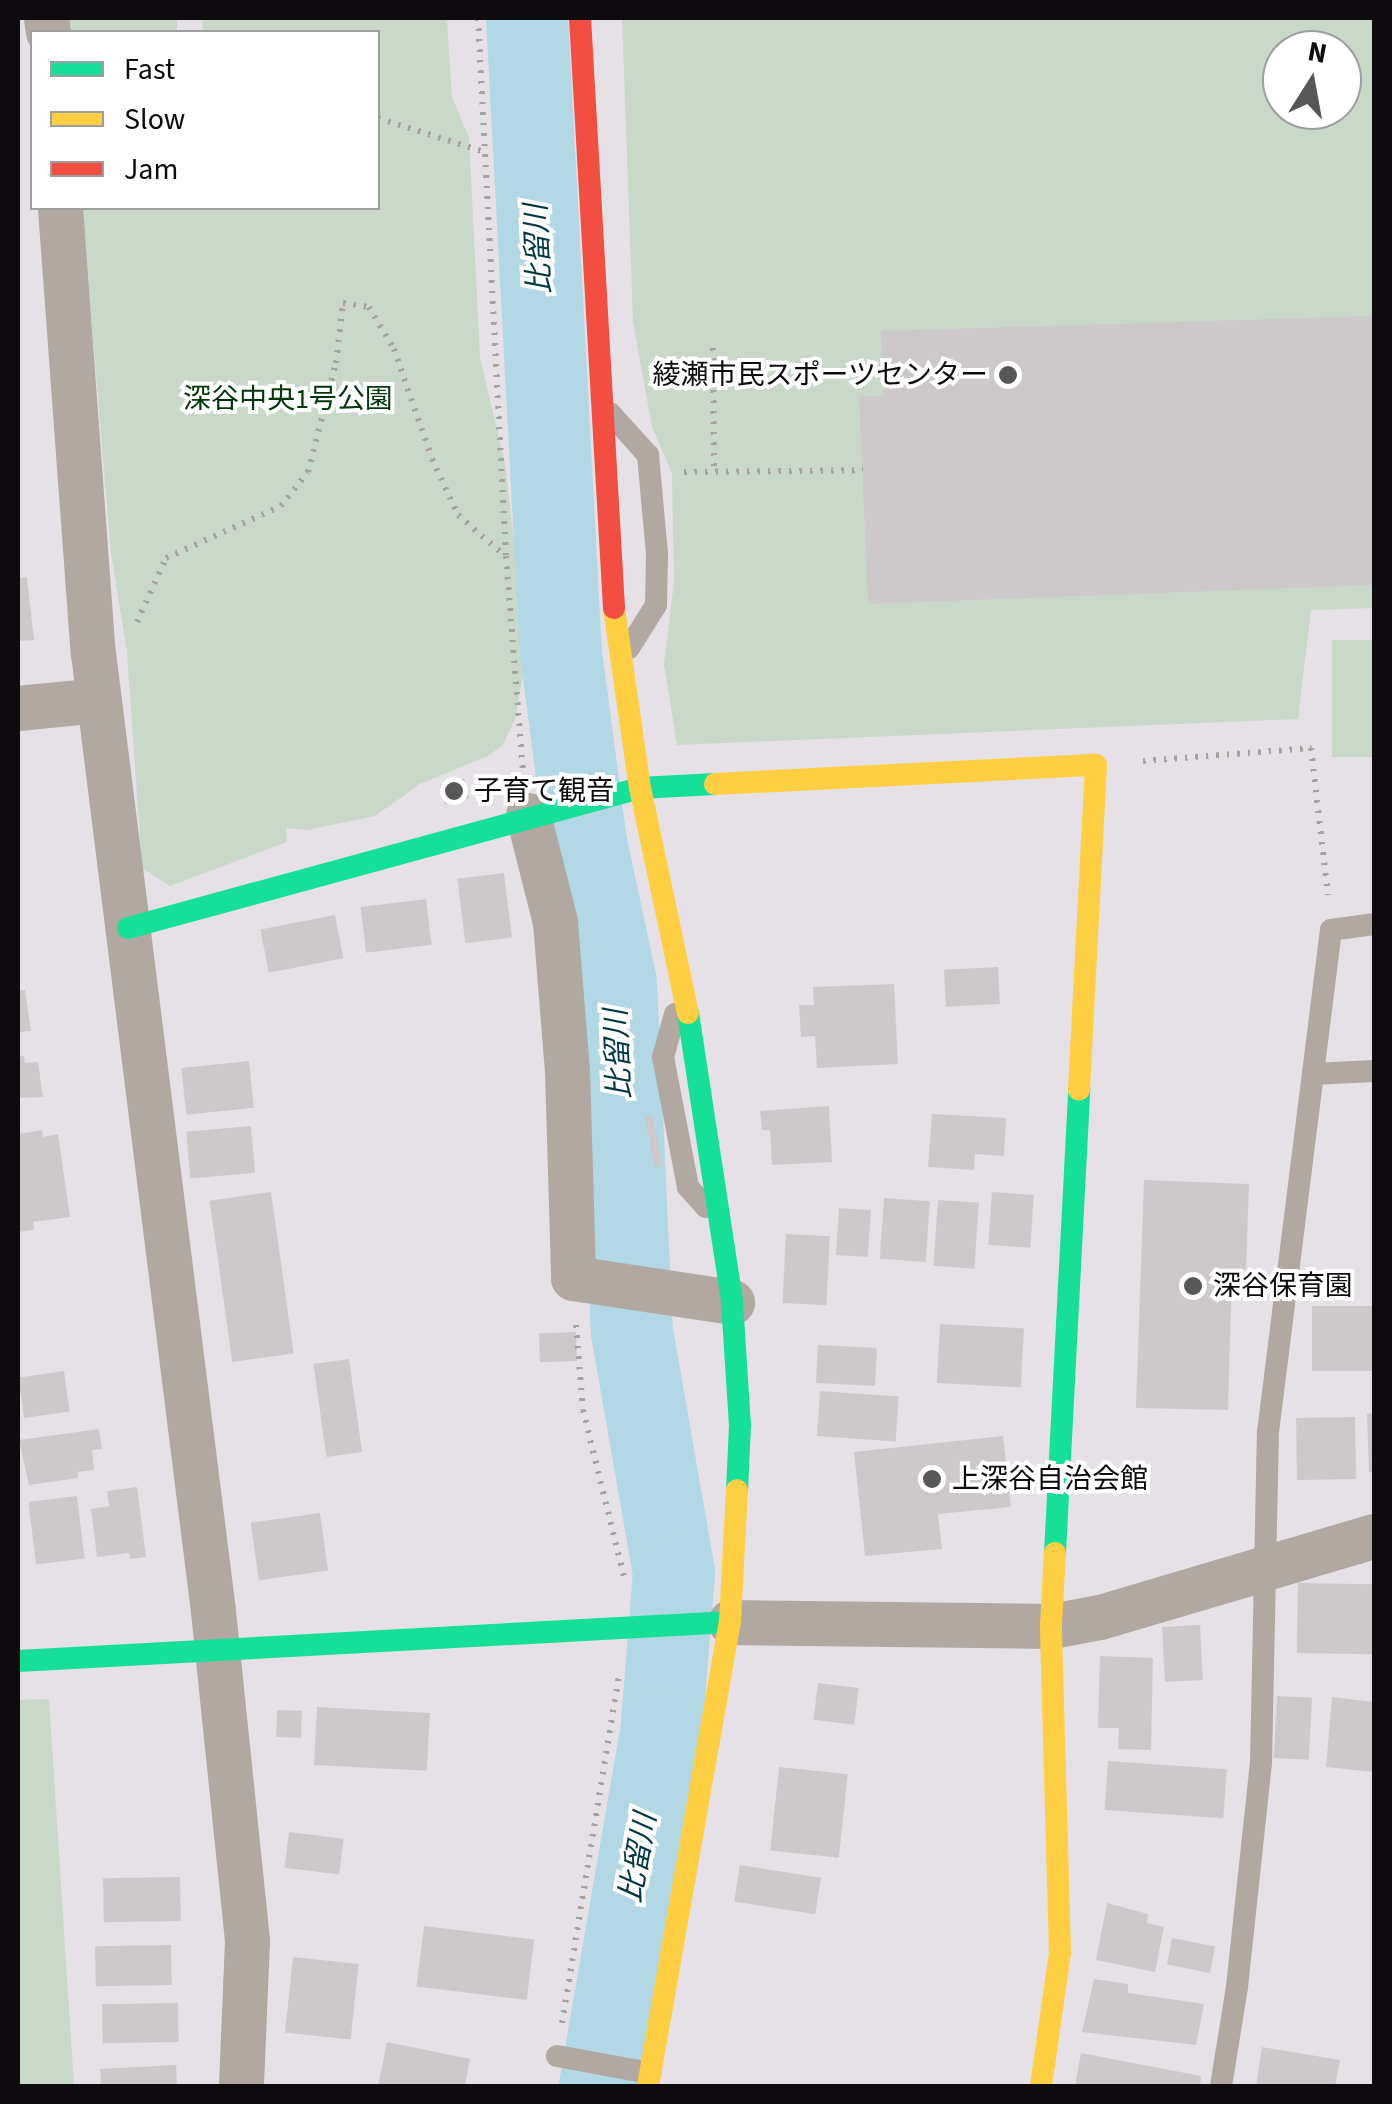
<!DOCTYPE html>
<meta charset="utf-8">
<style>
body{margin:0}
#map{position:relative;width:1392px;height:2104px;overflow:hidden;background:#e6e1e6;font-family:"Source Sans 3","Noto Sans JP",sans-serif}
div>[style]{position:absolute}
.green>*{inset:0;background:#cad8ca;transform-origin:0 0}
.river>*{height:82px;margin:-41px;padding:0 41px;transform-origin:41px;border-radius:41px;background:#b2d8e5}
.building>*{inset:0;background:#cdc9cb;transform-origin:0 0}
.path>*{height:6px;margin-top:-3px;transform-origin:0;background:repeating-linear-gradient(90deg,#a8a29f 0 2.5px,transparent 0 10.5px)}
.lane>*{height:22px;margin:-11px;padding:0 11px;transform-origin:11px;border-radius:11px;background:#b0a8a1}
.street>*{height:45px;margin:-22.5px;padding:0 22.5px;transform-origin:22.5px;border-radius:22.5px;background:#b0a8a1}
.fast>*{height:22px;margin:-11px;padding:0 11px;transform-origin:11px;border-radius:11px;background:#16e098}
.slow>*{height:22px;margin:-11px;padding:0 11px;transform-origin:11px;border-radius:11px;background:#ffcf43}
.jam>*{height:22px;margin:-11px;padding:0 11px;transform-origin:11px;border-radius:11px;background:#f24e42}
.dots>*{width:28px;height:28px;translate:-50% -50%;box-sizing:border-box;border:5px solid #fff;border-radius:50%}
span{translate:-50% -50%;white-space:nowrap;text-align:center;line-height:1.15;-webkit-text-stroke:8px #fff;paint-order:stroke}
.poi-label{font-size:28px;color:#0d0b0e}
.right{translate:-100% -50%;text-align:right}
.left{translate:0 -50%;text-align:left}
.park-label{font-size:28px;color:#003709}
.water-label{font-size:30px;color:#013844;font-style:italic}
.frame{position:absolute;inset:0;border:20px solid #0d0b0e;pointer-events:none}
.legend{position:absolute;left:30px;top:30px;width:350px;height:180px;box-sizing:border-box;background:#fff;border:2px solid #9e9d9f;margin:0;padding:12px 18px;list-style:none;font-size:30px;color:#0d0b0e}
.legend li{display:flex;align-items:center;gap:20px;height:50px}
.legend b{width:50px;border:2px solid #9e9d9f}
.north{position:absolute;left:1262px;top:30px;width:100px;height:100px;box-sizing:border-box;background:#fff;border:2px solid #9e9d9f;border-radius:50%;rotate:11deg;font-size:28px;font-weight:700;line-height:40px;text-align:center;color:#0d0b0e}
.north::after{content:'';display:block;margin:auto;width:35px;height:45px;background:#59565a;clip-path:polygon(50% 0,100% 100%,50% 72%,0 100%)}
</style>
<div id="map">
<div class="green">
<div style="left:68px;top:18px;width:109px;height:14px"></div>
<div style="clip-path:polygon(202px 18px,447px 18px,452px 97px,469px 138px,480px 357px,505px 464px,527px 653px,515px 719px,503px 745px,488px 756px,420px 784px,375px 816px,307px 830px,286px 828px,287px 842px,170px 886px,142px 868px,127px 652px,111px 553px,82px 208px,378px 208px,378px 32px,203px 32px)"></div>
<div style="clip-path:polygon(evenodd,622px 18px,1374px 18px,1374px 608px,1311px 610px,1298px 719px,677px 745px,664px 664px,674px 582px,672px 473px,652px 427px,633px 322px,622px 18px,1282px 50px,1342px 50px,1342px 110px,1282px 110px,1282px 50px)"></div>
<div style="left:1332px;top:640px;width:42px;height:117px"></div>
<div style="clip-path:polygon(49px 1699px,74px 2086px,18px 2086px,18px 1700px)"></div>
</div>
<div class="river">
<div style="left:527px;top:18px;width:636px;rotate:86.94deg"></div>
<div style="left:561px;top:653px;width:192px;rotate:82.5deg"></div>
<div style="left:586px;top:843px;width:143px;rotate:77.9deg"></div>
<div style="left:616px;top:983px;width:349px;rotate:87.4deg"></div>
<div style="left:632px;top:1332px;width:245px;rotate:80.1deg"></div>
<div style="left:674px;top:1573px;width:161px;rotate:94.6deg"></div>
<div style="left:661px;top:1733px;width:358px;rotate:99.8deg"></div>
</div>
<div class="building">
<div style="clip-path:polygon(1374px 316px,1374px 585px,868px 604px,859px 396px,884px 396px,881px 331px)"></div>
<div style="clip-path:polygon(27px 577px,34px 640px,18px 641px,18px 578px)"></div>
<div style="left:464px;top:778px;width:21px;height:25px;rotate:76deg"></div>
<div style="left:504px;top:873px;width:65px;height:47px;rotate:83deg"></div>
<div style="left:426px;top:899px;width:46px;height:66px;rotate:83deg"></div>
<div style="left:335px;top:915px;width:44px;height:76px;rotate:79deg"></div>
<div style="left:998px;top:967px;width:37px;height:54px;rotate:87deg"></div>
<div style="clip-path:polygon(894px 984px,898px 1064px,817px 1068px,815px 1036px,801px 1037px,799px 1005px,814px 1005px,813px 987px)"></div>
<div style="clip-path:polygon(18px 990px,25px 990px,31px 1031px,18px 1032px)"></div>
<div style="clip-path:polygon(24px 1056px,25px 1063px,38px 1062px,43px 1097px,18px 1098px,18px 1057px)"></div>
<div style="left:249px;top:1061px;width:47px;height:68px;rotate:84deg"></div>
<div style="clip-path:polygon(829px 1106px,832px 1162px,772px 1165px,770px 1130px,762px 1130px,760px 1111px)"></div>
<div style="clip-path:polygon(932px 1114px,1006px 1118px,1004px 1156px,975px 1154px,974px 1170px,928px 1167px)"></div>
<div style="left:652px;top:1115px;width:52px;height:8px;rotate:78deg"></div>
<div style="left:251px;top:1126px;width:47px;height:65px;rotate:85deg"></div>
<div style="clip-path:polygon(42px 1130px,43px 1137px,58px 1134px,70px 1217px,33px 1222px,34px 1230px,18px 1232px,18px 1134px)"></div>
<div style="clip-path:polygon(1144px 1180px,1249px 1184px,1246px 1270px,1232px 1270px,1228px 1410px,1136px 1408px)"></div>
<div style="left:271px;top:1192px;width:163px;height:62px;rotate:82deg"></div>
<div style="left:992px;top:1192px;width:42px;height:53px;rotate:4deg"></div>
<div style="left:884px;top:1198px;width:46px;height:61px;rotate:4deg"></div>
<div style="left:938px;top:1200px;width:41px;height:66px;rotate:4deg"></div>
<div style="left:839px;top:1208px;width:32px;height:47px;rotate:4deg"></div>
<div style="left:786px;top:1234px;width:44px;height:69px;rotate:3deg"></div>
<div style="left:1374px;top:1306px;width:65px;height:62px;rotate:90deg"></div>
<div style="left:940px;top:1324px;width:84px;height:59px;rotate:3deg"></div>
<div style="left:576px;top:1332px;width:29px;height:37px;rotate:88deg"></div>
<div style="left:818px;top:1345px;width:59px;height:38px;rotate:3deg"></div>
<div style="left:349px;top:1359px;width:94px;height:36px;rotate:82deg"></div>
<div style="left:64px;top:1371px;width:41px;height:46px;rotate:82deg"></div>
<div style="left:820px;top:1391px;width:79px;height:45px;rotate:4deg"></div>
<div style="clip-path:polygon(1374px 1413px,1374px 1472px,1369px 1472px,1367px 1414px)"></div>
<div style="left:1355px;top:1417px;width:62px;height:59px;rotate:89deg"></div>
<div style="clip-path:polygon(99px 1429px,102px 1449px,92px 1450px,94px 1470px,78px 1472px,78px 1478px,29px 1485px,19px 1440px)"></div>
<div style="clip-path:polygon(1003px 1436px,1011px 1507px,938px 1514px,942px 1549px,865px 1556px,854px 1452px)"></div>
<div style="clip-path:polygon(137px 1487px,146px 1557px,130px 1559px,129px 1553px,97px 1557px,91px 1509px,109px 1506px,107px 1491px)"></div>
<div style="left:77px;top:1496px;width:63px;height:49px;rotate:83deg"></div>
<div style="left:320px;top:1513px;width:58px;height:70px;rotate:82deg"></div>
<div style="left:1298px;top:1583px;width:76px;height:70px;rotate:1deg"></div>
<div style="left:1200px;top:1625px;width:55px;height:38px;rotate:87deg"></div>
<div style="clip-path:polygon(1100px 1656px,1153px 1658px,1151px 1750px,1118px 1749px,1119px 1728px,1098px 1728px)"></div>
<div style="left:818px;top:1683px;width:41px;height:37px;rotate:7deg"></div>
<div style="left:1277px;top:1696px;width:35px;height:62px;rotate:3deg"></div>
<div style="clip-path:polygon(1332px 1697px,1374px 1702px,1374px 1772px,1326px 1767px)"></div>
<div style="left:317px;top:1707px;width:113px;height:58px;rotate:3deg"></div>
<div style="left:277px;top:1710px;width:25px;height:27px;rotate:2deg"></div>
<div style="left:1108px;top:1761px;width:119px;height:49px;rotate:4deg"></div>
<div style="left:779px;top:1767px;width:69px;height:84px;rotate:6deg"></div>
<div style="left:289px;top:1832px;width:55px;height:36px;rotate:7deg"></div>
<div style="left:740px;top:1865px;width:82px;height:37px;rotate:9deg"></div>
<div style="left:180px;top:1877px;width:44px;height:77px;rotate:89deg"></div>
<div style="clip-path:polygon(1107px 1903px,1148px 1914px,1147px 1923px,1164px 1927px,1155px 1972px,1096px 1960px)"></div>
<div style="left:424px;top:1926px;width:111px;height:61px;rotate:7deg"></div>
<div style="left:1172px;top:1938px;width:44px;height:27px;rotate:11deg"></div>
<div style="left:171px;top:1945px;width:40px;height:76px;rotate:89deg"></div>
<div style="left:293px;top:1957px;width:66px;height:76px;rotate:6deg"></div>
<div style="clip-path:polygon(1094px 1979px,1128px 1984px,1128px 1993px,1204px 2004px,1196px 2045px,1082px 2032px)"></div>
<div style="left:178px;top:2003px;width:39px;height:76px;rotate:89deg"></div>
<div style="clip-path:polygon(387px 2042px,470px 2059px,465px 2086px,378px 2086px)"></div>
<div style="clip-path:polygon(1262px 2047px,1340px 2060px,1335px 2086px,1256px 2086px)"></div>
<div style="clip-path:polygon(1081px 2053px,1201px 2076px,1200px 2086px,1075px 2086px)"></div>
<div style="left:176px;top:2065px;width:21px;height:76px;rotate:87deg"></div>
</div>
<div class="path">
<div style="left:478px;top:18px;width:539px;rotate:87.02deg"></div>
<div style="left:506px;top:556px;width:215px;rotate:85.5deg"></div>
<div style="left:378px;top:118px;width:112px;rotate:17.6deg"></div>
<div style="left:713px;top:348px;width:124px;rotate:89.5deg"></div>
<div style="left:684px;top:472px;width:179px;rotate:-0.6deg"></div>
<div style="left:137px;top:622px;width:70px;rotate:-65.6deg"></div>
<div style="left:166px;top:558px;width:126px;rotate:-24.3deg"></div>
<div style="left:281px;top:506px;width:43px;rotate:-51.5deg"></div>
<div style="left:308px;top:472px;width:113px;rotate:-75.6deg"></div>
<div style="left:336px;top:363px;width:60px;rotate:-83.3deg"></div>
<div style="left:343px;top:303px;width:26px;rotate:9deg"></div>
<div style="left:369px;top:307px;width:49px;rotate:59.2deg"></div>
<div style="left:394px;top:349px;width:116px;rotate:70.9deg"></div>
<div style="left:432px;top:459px;width:62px;rotate:65.1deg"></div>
<div style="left:458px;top:515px;width:61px;rotate:41deg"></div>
<div style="left:1143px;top:761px;width:169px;rotate:-4.4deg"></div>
<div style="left:1311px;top:748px;width:148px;rotate:83.4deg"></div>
<div style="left:576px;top:1325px;width:85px;rotate:85.3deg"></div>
<div style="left:583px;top:1410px;width:172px;rotate:76.2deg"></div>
<div style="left:562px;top:2023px;width:353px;rotate:-80.7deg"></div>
</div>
<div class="lane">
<div style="left:610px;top:413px;width:57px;rotate:47.9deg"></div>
<div style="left:648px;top:455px;width:99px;rotate:84.8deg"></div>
<div style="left:657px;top:554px;width:51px;rotate:91.1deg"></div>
<div style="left:656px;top:605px;width:51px;rotate:122.1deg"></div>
<div style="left:675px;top:1014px;width:45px;rotate:105.6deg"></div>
<div style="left:663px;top:1057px;width:132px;rotate:79.1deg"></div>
<div style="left:688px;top:1187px;width:27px;rotate:48deg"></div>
<div style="left:1313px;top:1074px;width:61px;rotate:-2.8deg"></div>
<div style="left:557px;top:2056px;width:95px;rotate:10.4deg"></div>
<div style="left:1221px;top:2086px;width:100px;rotate:-80.8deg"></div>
<div style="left:1237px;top:1987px;width:225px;rotate:-83.9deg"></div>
<div style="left:1261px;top:1763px;width:331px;rotate:-88.8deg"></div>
<div style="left:1268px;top:1432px;width:506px;rotate:-82.85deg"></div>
<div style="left:1331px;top:930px;width:43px;rotate:-7.9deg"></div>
</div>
<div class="street">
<div style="left:46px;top:18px;width:14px;rotate:82deg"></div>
<div style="left:60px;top:208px;width:446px;rotate:85.8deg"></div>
<div style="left:93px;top:653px;width:965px;rotate:82.86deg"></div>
<div style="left:213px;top:1611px;width:332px;rotate:84.1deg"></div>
<div style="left:247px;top:1941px;width:145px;rotate:92.4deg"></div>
<div style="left:18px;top:708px;width:80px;rotate:-5.7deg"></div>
<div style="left:528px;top:815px;width:110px;rotate:75.8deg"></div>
<div style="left:555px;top:922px;width:148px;rotate:85.4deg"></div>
<div style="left:567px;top:1070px;width:208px;rotate:88.3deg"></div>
<div style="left:573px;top:1278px;width:161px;rotate:8.6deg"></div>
<div style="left:730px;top:1622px;width:321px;rotate:0.7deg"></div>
<div style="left:1051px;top:1626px;width:50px;rotate:-10.4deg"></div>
<div style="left:1100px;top:1617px;width:286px;rotate:-16.5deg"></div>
</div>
<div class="fast">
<div style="left:128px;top:928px;width:531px;rotate:-15.29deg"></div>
<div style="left:640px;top:788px;width:75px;rotate:-3.1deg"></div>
<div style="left:688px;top:1013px;width:292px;rotate:81.3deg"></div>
<div style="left:732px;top:1302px;width:123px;rotate:86.3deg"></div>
<div style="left:740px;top:1425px;width:65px;rotate:92.6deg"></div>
<div style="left:1055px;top:1553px;width:464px;rotate:-87deg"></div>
<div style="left:18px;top:1661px;width:713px;rotate:-3.14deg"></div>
</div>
<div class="slow">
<div style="left:614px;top:608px;width:182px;rotate:81.8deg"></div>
<div style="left:640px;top:788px;width:230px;rotate:78deg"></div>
<div style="left:715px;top:784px;width:381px;rotate:-2.9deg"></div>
<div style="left:1096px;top:765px;width:325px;rotate:93deg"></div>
<div style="left:648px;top:2086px;width:471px;rotate:-80deg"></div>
<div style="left:730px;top:1622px;width:132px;rotate:-87deg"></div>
<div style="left:1041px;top:2086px;width:134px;rotate:-81.9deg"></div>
<div style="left:1060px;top:1953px;width:327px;rotate:-91.6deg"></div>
<div style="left:1051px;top:1626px;width:73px;rotate:-86.9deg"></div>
</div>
<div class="jam">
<div style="left:580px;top:18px;width:591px;rotate:86.7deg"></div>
</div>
<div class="dots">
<div style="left:1008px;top:375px;background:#59565a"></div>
<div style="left:454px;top:791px;background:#59565a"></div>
<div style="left:1193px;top:1286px;background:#59565a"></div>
<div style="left:932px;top:1479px;background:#59565a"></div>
</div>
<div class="poi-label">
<span class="right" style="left:988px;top:375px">綾瀬市民スポーツセンター</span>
<span class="left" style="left:474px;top:791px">子育て観音</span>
<span class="left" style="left:1213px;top:1286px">深谷保育園</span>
<span class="left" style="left:952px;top:1479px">上深谷自治会館</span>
</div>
<div class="park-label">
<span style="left:288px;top:399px">深谷中央1号公園</span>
</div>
<div class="water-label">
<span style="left:539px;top:249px;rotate:-93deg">比留川</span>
<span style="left:619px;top:1054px;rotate:-93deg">比留川</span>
<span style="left:639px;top:1858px;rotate:-80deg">比留川</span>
</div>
<div class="frame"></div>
<ul class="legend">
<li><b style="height:12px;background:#16e098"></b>Fast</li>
<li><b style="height:12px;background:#ffcf43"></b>Slow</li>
<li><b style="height:12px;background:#f24e42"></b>Jam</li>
</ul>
<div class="north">N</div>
</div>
